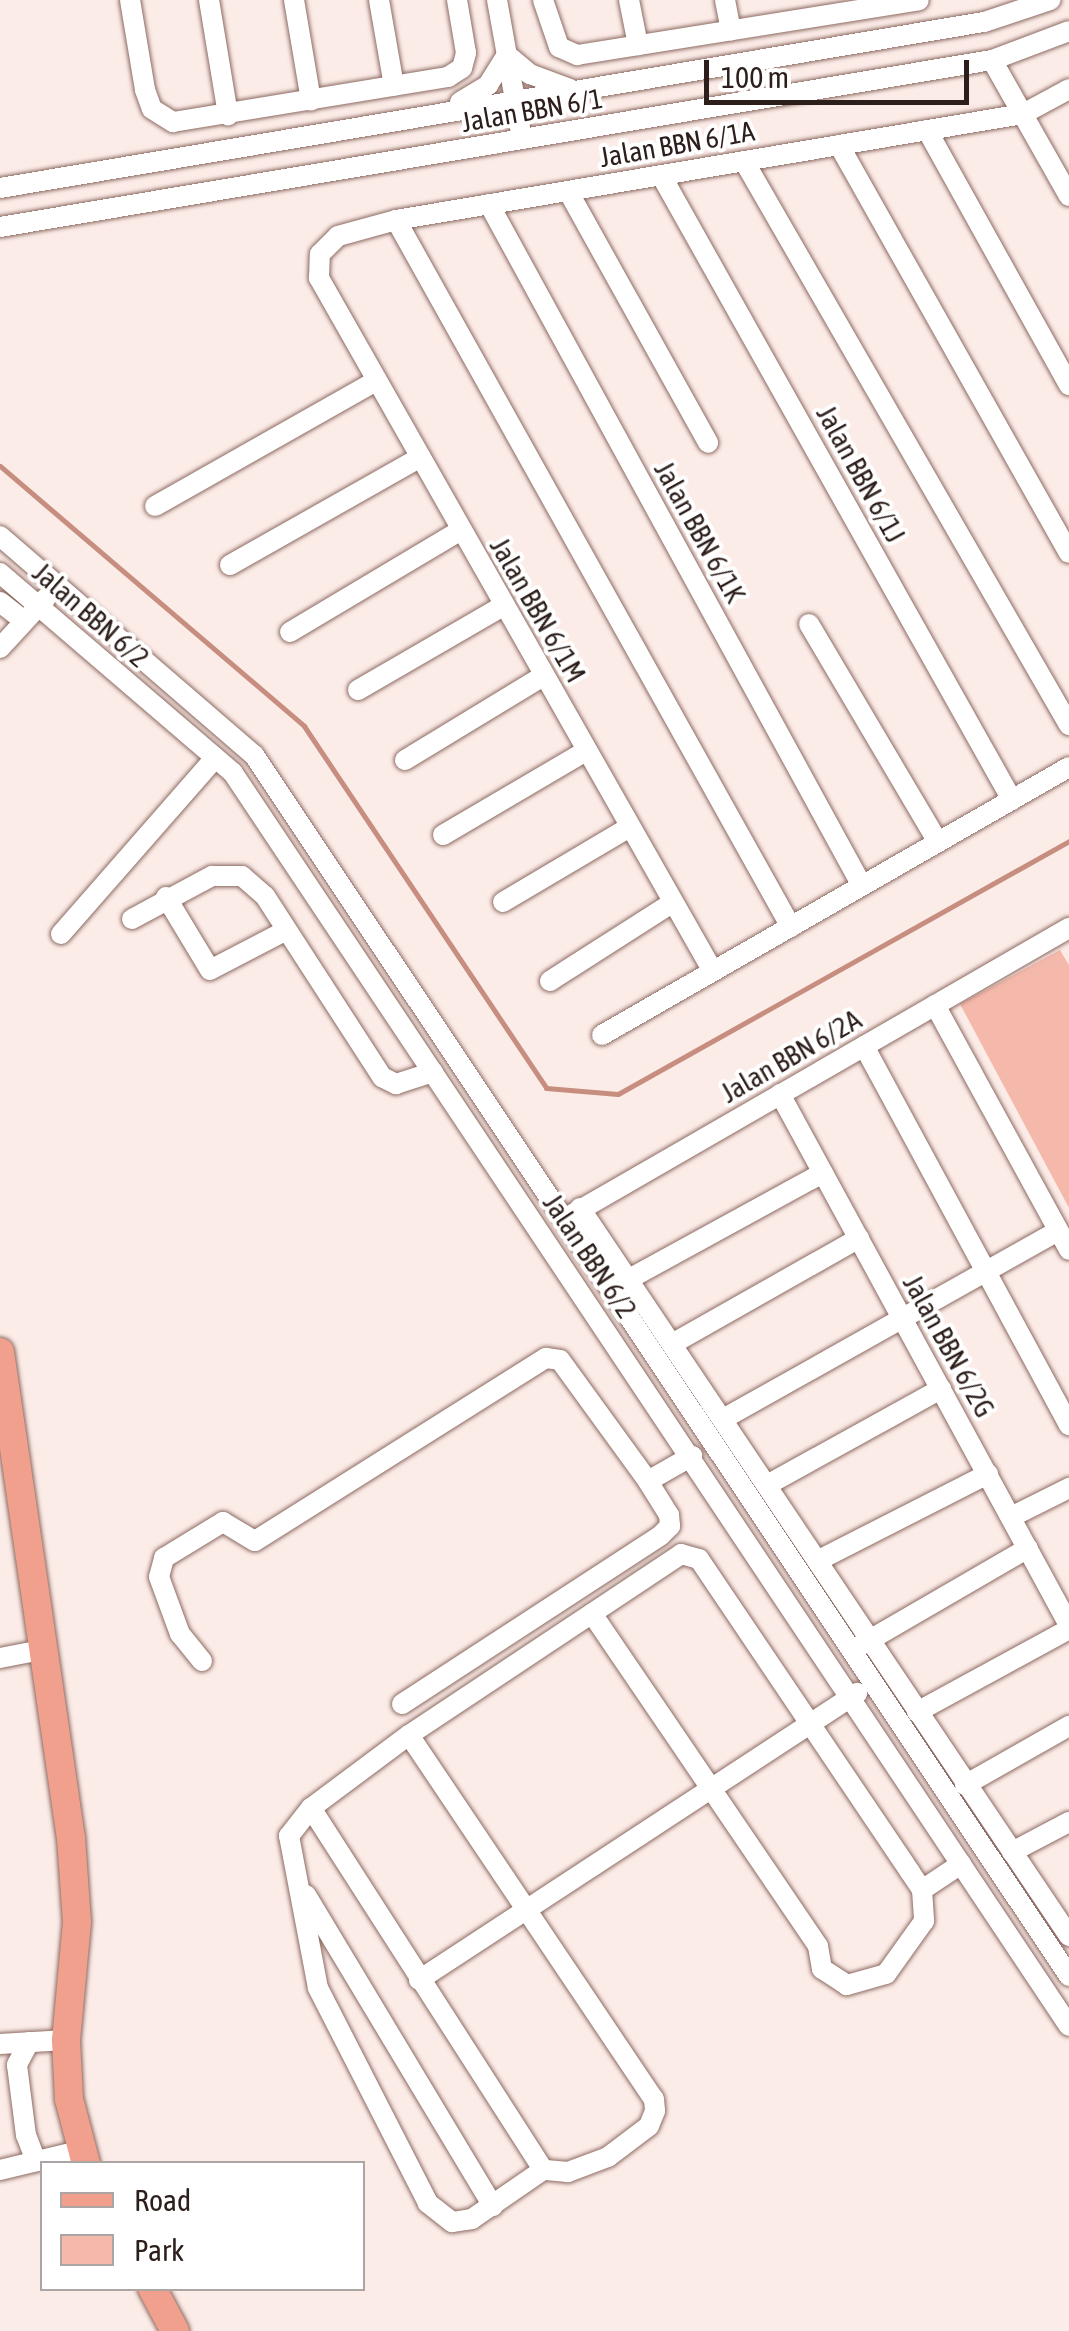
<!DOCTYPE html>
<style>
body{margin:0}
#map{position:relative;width:1069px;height:2331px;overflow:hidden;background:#fcece8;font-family:"Asap Condensed",sans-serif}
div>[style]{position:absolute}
.green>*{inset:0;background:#f4b9aa}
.stream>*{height:5px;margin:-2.5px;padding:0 2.5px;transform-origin:2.5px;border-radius:2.5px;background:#c78e80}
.roads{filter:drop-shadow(0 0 2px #8c6a61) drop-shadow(0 0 2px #8c6a61)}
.minor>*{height:20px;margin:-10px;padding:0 10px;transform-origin:10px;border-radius:10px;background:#fff}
.major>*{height:28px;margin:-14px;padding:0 14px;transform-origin:14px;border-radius:14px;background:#f1a08e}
span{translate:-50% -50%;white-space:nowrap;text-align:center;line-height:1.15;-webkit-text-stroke:8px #fff;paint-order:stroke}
.street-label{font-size:28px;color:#2c1e1a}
.legend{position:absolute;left:40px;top:2161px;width:325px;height:130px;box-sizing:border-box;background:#fff;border:2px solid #aba5a3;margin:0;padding:12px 18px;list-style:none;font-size:30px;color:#2c1e1a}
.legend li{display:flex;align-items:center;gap:20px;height:50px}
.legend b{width:50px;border:2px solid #aba5a3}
.scale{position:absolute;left:704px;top:60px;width:265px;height:45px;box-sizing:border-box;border:5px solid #2c1e1a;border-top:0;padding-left:12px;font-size:30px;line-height:35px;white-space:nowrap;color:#2c1e1a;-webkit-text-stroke:8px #fff;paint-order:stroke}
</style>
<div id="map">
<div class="green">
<div style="clip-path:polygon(1060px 950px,1069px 965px,1069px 1208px,960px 1004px)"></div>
</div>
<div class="stream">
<div style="left:0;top:466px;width:400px;rotate:40.5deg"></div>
<div style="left:304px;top:726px;width:435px;rotate:56.2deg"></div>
<div style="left:546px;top:1088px;width:72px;rotate:4.8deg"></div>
<div style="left:618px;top:1094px;width:517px;rotate:-29.29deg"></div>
</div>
<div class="roads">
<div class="minor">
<div style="left:130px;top:0;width:91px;rotate:80.5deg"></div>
<div style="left:145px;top:90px;width:20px;rotate:70deg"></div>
<div style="left:152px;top:109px;width:25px;rotate:32deg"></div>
<div style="left:173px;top:122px;width:279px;rotate:-9.3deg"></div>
<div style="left:448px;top:77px;width:17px;rotate:-33deg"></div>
<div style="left:462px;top:68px;width:16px;rotate:-75deg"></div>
<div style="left:466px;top:53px;width:54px;rotate:-99.6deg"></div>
<div style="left:209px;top:0;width:117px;rotate:80.6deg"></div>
<div style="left:294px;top:0;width:102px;rotate:80.4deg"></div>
<div style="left:379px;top:0;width:87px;rotate:80.1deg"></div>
<div style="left:497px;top:0;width:141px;rotate:79.8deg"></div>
<div style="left:543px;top:0;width:50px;rotate:71.2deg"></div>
<div style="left:559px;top:47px;width:20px;rotate:24deg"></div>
<div style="left:577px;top:55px;width:346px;rotate:-9.1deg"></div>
<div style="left:629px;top:0;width:46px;rotate:78.7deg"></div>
<div style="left:725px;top:0;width:31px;rotate:79deg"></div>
<div style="left:507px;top:55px;width:30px;rotate:40deg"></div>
<div style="left:530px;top:74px;width:43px;rotate:20.6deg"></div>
<div style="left:992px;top:60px;width:156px;rotate:60.5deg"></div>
<div style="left:460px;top:102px;width:33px;rotate:-31deg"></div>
<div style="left:488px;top:85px;width:36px;rotate:-58deg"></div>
<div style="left:927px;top:130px;width:292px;rotate:60.9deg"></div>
<div style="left:839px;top:145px;width:468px;rotate:60.6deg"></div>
<div style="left:744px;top:161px;width:651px;rotate:60.05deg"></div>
<div style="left:661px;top:175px;width:717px;rotate:60.68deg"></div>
<div style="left:0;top:188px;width:998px;rotate:-9.58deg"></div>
<div style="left:984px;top:22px;width:70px;rotate:-18.4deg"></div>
<div style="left:568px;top:191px;width:288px;rotate:60.9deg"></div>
<div style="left:489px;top:204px;width:777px;rotate:61.32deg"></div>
<div style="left:396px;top:220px;width:810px;rotate:60.81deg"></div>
<div style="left:0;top:227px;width:1006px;rotate:-9.56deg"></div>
<div style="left:992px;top:60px;width:82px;rotate:-20.6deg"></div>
<div style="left:155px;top:506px;width:254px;rotate:-29.5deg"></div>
<div style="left:0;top:536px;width:335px;rotate:40.8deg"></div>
<div style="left:254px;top:755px;width:1468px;rotate:56.28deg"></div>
<div style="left:230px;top:565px;width:219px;rotate:-29.5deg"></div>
<div style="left:0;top:573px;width:307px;rotate:40.6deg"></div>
<div style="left:233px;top:773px;width:1506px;rotate:56.29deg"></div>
<div style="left:0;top:602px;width:29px;rotate:38deg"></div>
<div style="left:809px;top:624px;width:253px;rotate:59.4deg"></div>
<div style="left:290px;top:632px;width:199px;rotate:-30.8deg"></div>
<div style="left:0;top:648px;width:68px;rotate:-47.4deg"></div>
<div style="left:358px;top:690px;width:168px;rotate:-30.1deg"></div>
<div style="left:405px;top:760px;width:162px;rotate:-31.3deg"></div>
<div style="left:443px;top:835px;width:166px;rotate:-30.4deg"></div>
<div style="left:166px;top:897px;width:85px;rotate:58.9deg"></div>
<div style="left:210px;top:970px;width:85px;rotate:-27.5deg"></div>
<div style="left:503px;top:902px;width:145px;rotate:-30.6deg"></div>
<div style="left:132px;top:919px;width:91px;rotate:-28.3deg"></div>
<div style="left:212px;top:876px;width:30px"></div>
<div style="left:242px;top:876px;width:30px;rotate:41deg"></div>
<div style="left:265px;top:896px;width:216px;rotate:57.1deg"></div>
<div style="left:382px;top:1077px;width:16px;rotate:27deg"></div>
<div style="left:396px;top:1084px;width:39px;rotate:-18deg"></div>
<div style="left:61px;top:934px;width:234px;rotate:-48.8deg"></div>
<div style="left:711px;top:968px;width:794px;rotate:-119.6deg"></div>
<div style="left:319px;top:278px;width:24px;rotate:-88deg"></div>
<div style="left:320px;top:254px;width:25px;rotate:-45deg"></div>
<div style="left:338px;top:236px;width:60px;rotate:-15.4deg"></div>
<div style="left:396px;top:220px;width:636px;rotate:-9.6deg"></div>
<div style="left:1023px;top:114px;width:52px;rotate:-28.5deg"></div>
<div style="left:550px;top:981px;width:145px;rotate:-32.6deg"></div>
<div style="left:935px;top:1005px;width:279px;rotate:61.3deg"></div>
<div style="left:602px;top:1035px;width:538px;rotate:-29.85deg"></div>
<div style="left:864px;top:1046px;width:431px;rotate:61.6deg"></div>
<div style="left:780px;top:1094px;width:605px;rotate:61.44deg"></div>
<div style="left:580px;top:1208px;width:877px;rotate:56.11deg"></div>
<div style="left:573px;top:1214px;width:573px;rotate:-29.97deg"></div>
<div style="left:629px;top:1279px;width:221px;rotate:-28.7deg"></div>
<div style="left:672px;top:1344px;width:215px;rotate:-29.5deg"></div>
<div style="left:723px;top:1419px;width:384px;rotate:-29.3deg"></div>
<div style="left:767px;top:1485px;width:199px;rotate:-28.9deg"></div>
<div style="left:1011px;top:1517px;width:65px;rotate:-26.6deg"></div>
<div style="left:817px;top:1561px;width:192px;rotate:-27deg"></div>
<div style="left:861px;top:1645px;width:193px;rotate:-30.1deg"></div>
<div style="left:0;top:1658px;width:42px;rotate:-11deg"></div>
<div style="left:202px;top:1661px;width:35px;rotate:-129deg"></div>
<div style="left:180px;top:1634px;width:61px;rotate:-110.2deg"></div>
<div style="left:159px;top:1577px;width:20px;rotate:-75deg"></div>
<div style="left:164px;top:1558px;width:69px;rotate:-31.4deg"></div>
<div style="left:223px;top:1522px;width:37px;rotate:31deg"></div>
<div style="left:255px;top:1541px;width:344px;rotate:-32.2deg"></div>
<div style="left:546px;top:1358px;width:14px;rotate:8deg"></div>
<div style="left:560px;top:1360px;width:150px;rotate:54deg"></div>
<div style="left:648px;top:1481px;width:51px;rotate:-29.6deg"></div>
<div style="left:402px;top:1704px;width:309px;rotate:-33.1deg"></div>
<div style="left:661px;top:1535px;width:13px;rotate:-45deg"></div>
<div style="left:670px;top:1526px;width:11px;rotate:-95deg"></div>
<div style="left:669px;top:1515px;width:40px;rotate:-122deg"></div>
<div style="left:917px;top:1712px;width:173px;rotate:-28.6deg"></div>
<div style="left:409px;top:1735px;width:439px;rotate:56.1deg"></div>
<div style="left:654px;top:2099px;width:12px;rotate:85deg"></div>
<div style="left:655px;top:2111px;width:16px;rotate:112deg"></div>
<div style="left:649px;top:2126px;width:51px;rotate:142.9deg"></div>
<div style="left:608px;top:2157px;width:43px;rotate:159.4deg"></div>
<div style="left:568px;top:2172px;width:25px;rotate:-175deg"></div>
<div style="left:543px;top:2170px;width:86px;rotate:145.4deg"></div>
<div style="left:472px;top:2219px;width:20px;rotate:171deg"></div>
<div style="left:452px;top:2222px;width:31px;rotate:-142deg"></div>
<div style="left:428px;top:2203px;width:242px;rotate:-117.1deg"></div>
<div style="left:318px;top:1988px;width:155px;rotate:-100.8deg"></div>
<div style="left:289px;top:1836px;width:36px;rotate:-52deg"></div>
<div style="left:311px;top:1808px;width:122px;rotate:-36.7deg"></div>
<div style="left:409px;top:1735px;width:327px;rotate:-33.6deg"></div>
<div style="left:681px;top:1554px;width:19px;rotate:16deg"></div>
<div style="left:699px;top:1559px;width:377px;rotate:56deg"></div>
<div style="left:910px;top:1872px;width:22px;rotate:56deg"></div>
<div style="left:922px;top:1890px;width:31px;rotate:86deg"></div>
<div style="left:924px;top:1921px;width:65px;rotate:125.6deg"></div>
<div style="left:886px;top:1974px;width:41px;rotate:164.2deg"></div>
<div style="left:847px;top:1985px;width:30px;rotate:-147deg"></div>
<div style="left:822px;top:1969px;width:23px;rotate:-100deg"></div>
<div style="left:818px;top:1946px;width:402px;rotate:-124.2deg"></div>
<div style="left:965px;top:1785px;width:120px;rotate:-29.6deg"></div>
<div style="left:311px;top:1808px;width:430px;rotate:57.3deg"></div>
<div style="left:1012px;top:1852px;width:64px;rotate:-27.8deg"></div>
<div style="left:922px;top:1890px;width:47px;rotate:-33.7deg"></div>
<div style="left:306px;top:1895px;width:363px;rotate:59deg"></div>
<div style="left:419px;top:1980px;width:524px;rotate:-33.23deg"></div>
<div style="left:29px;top:2042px;width:26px;rotate:118deg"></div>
<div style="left:17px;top:2065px;width:71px;rotate:82.7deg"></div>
<div style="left:26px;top:2135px;width:28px;rotate:69deg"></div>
<div style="left:0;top:2044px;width:66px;rotate:-3.5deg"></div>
<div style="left:0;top:2170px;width:81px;rotate:-13.5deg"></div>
</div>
<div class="major">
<div style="left:0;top:1352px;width:490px;rotate:81.7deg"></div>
<div style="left:71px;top:1837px;width:85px;rotate:86deg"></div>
<div style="left:77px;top:1922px;width:119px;rotate:95.3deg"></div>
<div style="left:66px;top:2040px;width:59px;rotate:87.1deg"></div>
<div style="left:69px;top:2099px;width:67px;rotate:75.3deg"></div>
<div style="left:152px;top:2288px;width:49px;rotate:61.9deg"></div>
</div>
</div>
<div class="street-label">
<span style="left:532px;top:110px;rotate:-10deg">Jalan BBN 6/1</span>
<span style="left:677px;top:144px;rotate:-10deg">Jalan BBN 6/1A</span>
<span style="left:861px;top:474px;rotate:61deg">Jalan BBN 6/1J</span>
<span style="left:700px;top:532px;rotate:61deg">Jalan BBN 6/1K</span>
<span style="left:538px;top:610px;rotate:60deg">Jalan BBN 6/1M</span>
<span style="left:91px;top:615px;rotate:41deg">Jalan BBN 6/2</span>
<span style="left:791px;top:1056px;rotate:-30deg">Jalan BBN 6/2A</span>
<span style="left:590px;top:1256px;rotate:56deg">Jalan BBN 6/2</span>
<span style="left:949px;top:1346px;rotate:61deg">Jalan BBN 6/2G</span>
</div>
<ul class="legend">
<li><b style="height:12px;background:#f1a08e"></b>Road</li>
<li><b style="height:28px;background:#f4b9aa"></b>Park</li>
</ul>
<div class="scale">100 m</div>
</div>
